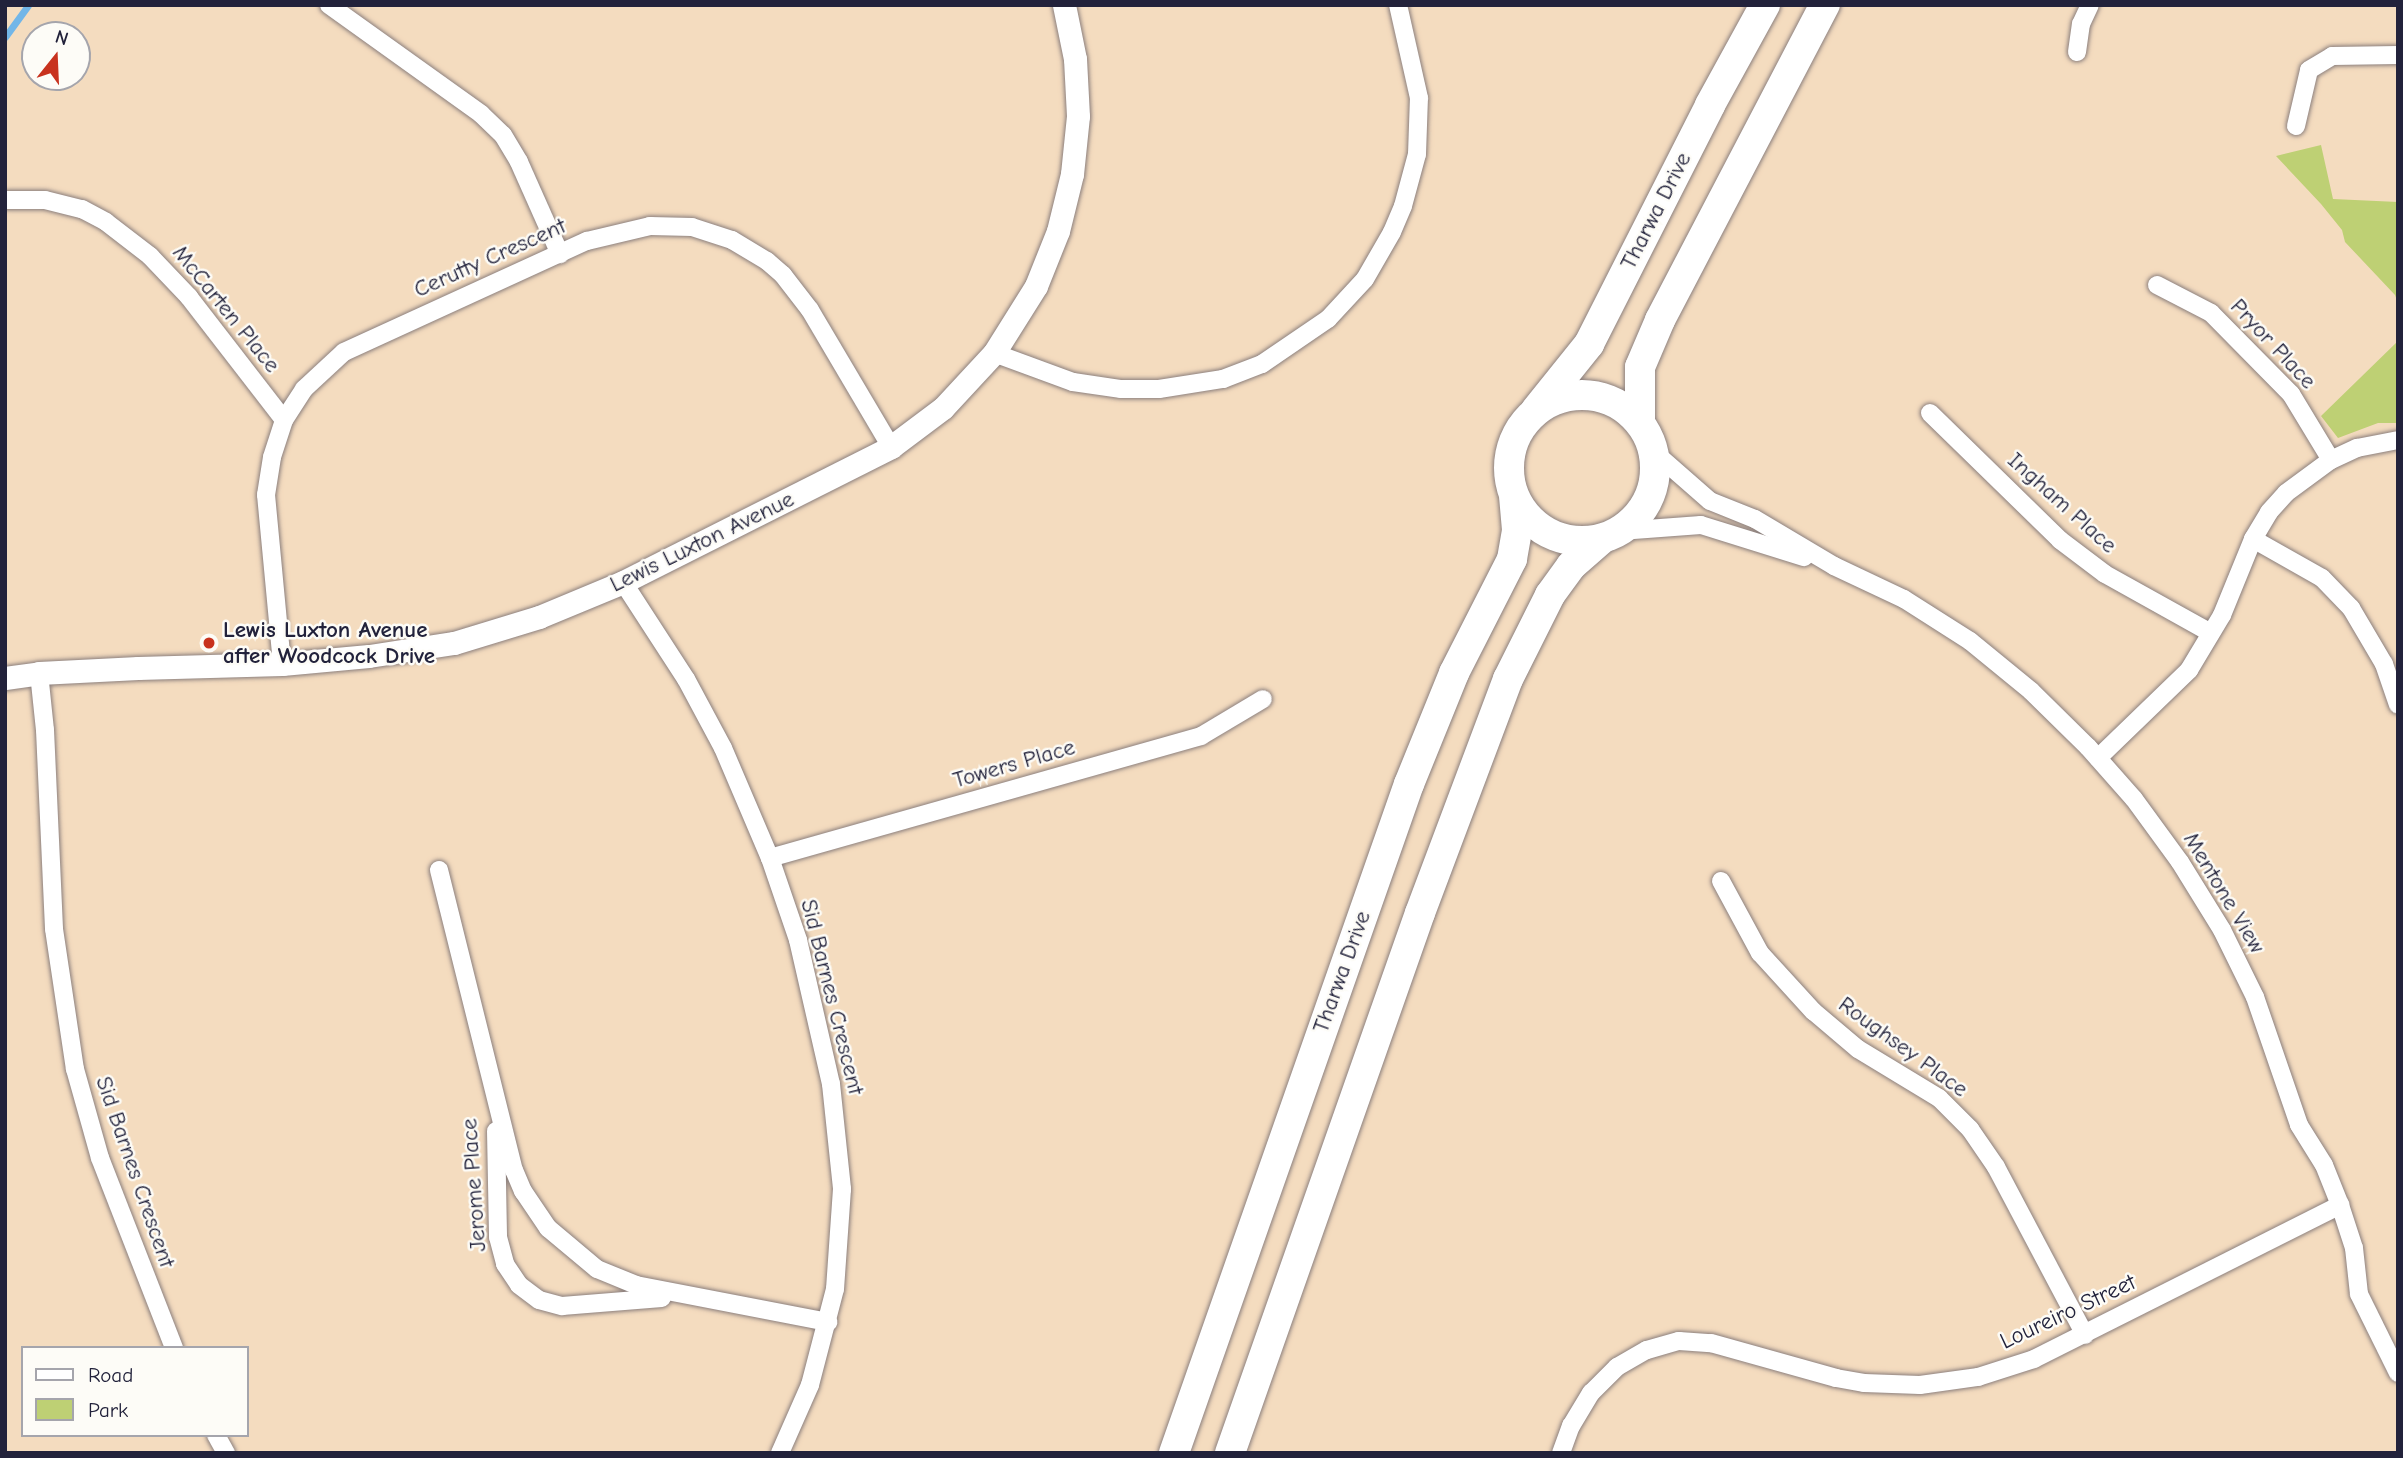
<!DOCTYPE html>
<style>
body{margin:0}
#map{position:relative;width:2403px;height:1458px;overflow:hidden;background:#f4dcbf;font-family:"Comic Neue",sans-serif}
div>[style]{position:absolute}
.green>*{inset:0;background:#bed074}
.stream>*{height:7px;margin:-3.5px;padding:0 3.5px;transform-origin:3.5px;border-radius:3.5px;background:#72b6e8}
.roads{filter:drop-shadow(0 0 2px #8b7f7d) drop-shadow(0 0 2px #8b7f7d)}
.minor>*{height:18px;margin:-9px;padding:0 9px;transform-origin:9px;border-radius:9px;background:#fff}
.tertiary>*{height:23px;margin:-11.5px;padding:0 11.5px;transform-origin:11.5px;border-radius:11.5px;background:#fff}
.primary>*{height:30px;margin:-15px;padding:0 15px;transform-origin:15px;border-radius:15px;background:#fff}
.primary>.ring{margin:-15px;padding:0;box-sizing:content-box;background:none;border:30px solid #fff;border-radius:50%}
.dots>*{width:19px;height:19px;translate:-50% -50%;box-sizing:border-box;border:4px solid #fdfcf7;border-radius:50%}
span{translate:-50% -50%;white-space:nowrap;text-align:center;line-height:1.15;-webkit-text-stroke:5px #fdfcf7;paint-order:stroke}
.street-label{font-size:23px;color:#22223b}
.poi-label{font-size:23px;color:#22223b;font-weight:700}
.left{translate:0 -50%;text-align:left}
.frame{position:absolute;inset:0;border:7px solid #22223b;pointer-events:none}
.legend{position:absolute;left:21px;top:1346px;width:228px;height:91px;box-sizing:border-box;background:#fdfcf7;border:2px solid #a5a5ac;margin:0;padding:9px 12px;list-style:none;font-size:21px;color:#22223b}
.legend li{display:flex;align-items:center;gap:14px;height:35px}
.legend b{width:35px;border:2px solid #a5a5ac}
.north{position:absolute;left:21px;top:21px;width:70px;height:70px;box-sizing:border-box;background:#fdfcf7;border:2px solid #a5a5ac;border-radius:50%;rotate:18deg;font-size:19px;font-weight:700;line-height:28px;text-align:center;color:#22223b}
.north::after{content:'';display:block;margin:auto;width:24px;height:32px;background:#c8321e;clip-path:polygon(50% 0,100% 100%,50% 72%,0 100%)}
</style>
<div id="map">
<div class="green">
<div style="clip-path:polygon(2321px 145px,2333px 199px,2398px 202px,2398px 303px,2395px 295px,2345px 242px,2342px 230px,2321px 204px,2276px 156px)"></div>
<div style="clip-path:polygon(2398px 341px,2398px 423px,2378px 423px,2338px 438px,2321px 416px)"></div>
</div>
<div class="stream">
<div style="left:5px;top:37px;width:39px;rotate:-54deg"></div>
</div>
<div class="roads">
<div class="minor">
<div style="left:329px;top:5px;width:187px;rotate:35.6deg"></div>
<div style="left:481px;top:114px;width:30px;rotate:44deg"></div>
<div style="left:503px;top:135px;width:31px;rotate:59deg"></div>
<div style="left:519px;top:162px;width:101px;rotate:66deg"></div>
<div style="left:2077px;top:52px;width:28px;rotate:-82deg"></div>
<div style="left:2081px;top:24px;width:21px;rotate:-65deg"></div>
<div style="left:2296px;top:126px;width:57px;rotate:-76.9deg"></div>
<div style="left:2309px;top:70px;width:27px;rotate:-31deg"></div>
<div style="left:2332px;top:56px;width:66px;rotate:-0.9deg"></div>
<div style="left:7px;top:200px;width:38px"></div>
<div style="left:45px;top:200px;width:38px;rotate:14deg"></div>
<div style="left:82px;top:209px;width:27px;rotate:28deg"></div>
<div style="left:106px;top:222px;width:56px;rotate:37.7deg"></div>
<div style="left:150px;top:256px;width:57px;rotate:46.4deg"></div>
<div style="left:189px;top:297px;width:155px;rotate:52.3deg"></div>
<div style="left:2157px;top:285px;width:61px;rotate:27.4deg"></div>
<div style="left:2211px;top:313px;width:114px;rotate:45.4deg"></div>
<div style="left:2291px;top:394px;width:77px;rotate:58.8deg"></div>
<div style="left:994px;top:353px;width:84px;rotate:20.2deg"></div>
<div style="left:1073px;top:382px;width:49px;rotate:8.3deg"></div>
<div style="left:1121px;top:389px;width:38px"></div>
<div style="left:1159px;top:389px;width:65px;rotate:-8.9deg"></div>
<div style="left:1223px;top:379px;width:42px;rotate:-21deg"></div>
<div style="left:1262px;top:364px;width:80px;rotate:-34.3deg"></div>
<div style="left:1328px;top:319px;width:54px;rotate:-47.2deg"></div>
<div style="left:1365px;top:279px;width:54px;rotate:-60.1deg"></div>
<div style="left:1392px;top:232px;width:28px;rotate:-67deg"></div>
<div style="left:1403px;top:206px;width:54px;rotate:-74.9deg"></div>
<div style="left:1417px;top:154px;width:56px;rotate:-88deg"></div>
<div style="left:1419px;top:98px;width:95px;rotate:-102.7deg"></div>
<div style="left:1930px;top:413px;width:182px;rotate:44.3deg"></div>
<div style="left:2060px;top:540px;width:56px;rotate:37.1deg"></div>
<div style="left:2105px;top:574px;width:121px;rotate:29.1deg"></div>
<div style="left:1654px;top:452px;width:74px;rotate:41.2deg"></div>
<div style="left:1710px;top:501px;width:48px;rotate:21.8deg"></div>
<div style="left:1755px;top:519px;width:92px;rotate:30.7deg"></div>
<div style="left:1834px;top:566px;width:77px;rotate:25.2deg"></div>
<div style="left:1904px;top:599px;width:78px;rotate:32.5deg"></div>
<div style="left:1970px;top:641px;width:79px;rotate:39.3deg"></div>
<div style="left:2031px;top:691px;width:80px;rotate:44.5deg"></div>
<div style="left:2088px;top:747px;width:69px;rotate:48.5deg"></div>
<div style="left:2134px;top:799px;width:78px;rotate:53.9deg"></div>
<div style="left:2180px;top:862px;width:80px;rotate:58.3deg"></div>
<div style="left:2222px;top:930px;width:75px;rotate:63.8deg"></div>
<div style="left:2255px;top:997px;width:135px;rotate:71deg"></div>
<div style="left:2299px;top:1125px;width:47px;rotate:58deg"></div>
<div style="left:2324px;top:1165px;width:43px;rotate:68.2deg"></div>
<div style="left:2340px;top:1205px;width:45px;rotate:72deg"></div>
<div style="left:2354px;top:1248px;width:46px;rotate:83.8deg"></div>
<div style="left:2359px;top:1294px;width:88px;rotate:63.7deg"></div>
<div style="left:1620px;top:531px;width:81px;rotate:-4.2deg"></div>
<div style="left:1701px;top:525px;width:108px;rotate:17.3deg"></div>
<div style="left:2253px;top:539px;width:79px;rotate:29.5deg"></div>
<div style="left:2322px;top:578px;width:42px;rotate:46deg"></div>
<div style="left:2351px;top:608px;width:65px;rotate:59.5deg"></div>
<div style="left:2384px;top:664px;width:43px;rotate:71.1deg"></div>
<div style="left:623px;top:582px;width:116px;rotate:57deg"></div>
<div style="left:686px;top:679px;width:78px;rotate:61.8deg"></div>
<div style="left:723px;top:748px;width:120px;rotate:66.9deg"></div>
<div style="left:770px;top:858px;width:87px;rotate:71.1deg"></div>
<div style="left:798px;top:940px;width:148px;rotate:77.1deg"></div>
<div style="left:831px;top:1084px;width:106px;rotate:84deg"></div>
<div style="left:842px;top:1189px;width:100px;rotate:94deg"></div>
<div style="left:835px;top:1289px;width:99px;rotate:104.6deg"></div>
<div style="left:810px;top:1385px;width:74px;rotate:113.8deg"></div>
<div style="left:282px;top:664px;width:170px;rotate:-95.4deg"></div>
<div style="left:266px;top:495px;width:38px;rotate:-81deg"></div>
<div style="left:272px;top:457px;width:39px;rotate:-72deg"></div>
<div style="left:284px;top:420px;width:37px;rotate:-57deg"></div>
<div style="left:304px;top:389px;width:54px;rotate:-42.8deg"></div>
<div style="left:344px;top:352px;width:267px;rotate:-24.6deg"></div>
<div style="left:587px;top:241px;width:65px;rotate:-13.4deg"></div>
<div style="left:650px;top:226px;width:42px;rotate:1.4deg"></div>
<div style="left:692px;top:227px;width:42px;rotate:18deg"></div>
<div style="left:732px;top:240px;width:41px;rotate:31deg"></div>
<div style="left:767px;top:261px;width:21px;rotate:41deg"></div>
<div style="left:783px;top:275px;width:44px;rotate:52.4deg"></div>
<div style="left:810px;top:310px;width:159px;rotate:59.4deg"></div>
<div style="left:39px;top:673px;width:57px;rotate:84deg"></div>
<div style="left:45px;top:730px;width:199px;rotate:87.4deg"></div>
<div style="left:54px;top:929px;width:142px;rotate:81.5deg"></div>
<div style="left:75px;top:1069px;width:92px;rotate:74.3deg"></div>
<div style="left:100px;top:1158px;width:204px;rotate:68.7deg"></div>
<div style="left:2098px;top:758px;width:127px;rotate:-44deg"></div>
<div style="left:2189px;top:670px;width:64px;rotate:-59deg"></div>
<div style="left:2222px;top:615px;width:82px;rotate:-67.8deg"></div>
<div style="left:2253px;top:539px;width:31px;rotate:-59deg"></div>
<div style="left:2269px;top:512px;width:25px;rotate:-48deg"></div>
<div style="left:2286px;top:493px;width:56px;rotate:-36.3deg"></div>
<div style="left:2331px;top:460px;width:29px;rotate:-25deg"></div>
<div style="left:2357px;top:448px;width:42px;rotate:-11deg"></div>
<div style="left:770px;top:858px;width:448px;rotate:-15.8deg"></div>
<div style="left:1201px;top:736px;width:72px;rotate:-30.8deg"></div>
<div style="left:439px;top:870px;width:309px;rotate:76deg"></div>
<div style="left:514px;top:1170px;width:23px;rotate:67deg"></div>
<div style="left:523px;top:1191px;width:45px;rotate:56deg"></div>
<div style="left:548px;top:1228px;width:64px;rotate:39.9deg"></div>
<div style="left:597px;top:1269px;width:42px;rotate:22.3deg"></div>
<div style="left:636px;top:1285px;width:196px;rotate:10.9deg"></div>
<div style="left:1721px;top:881px;width:82px;rotate:61.6deg"></div>
<div style="left:1760px;top:953px;width:79px;rotate:47.6deg"></div>
<div style="left:1813px;top:1011px;width:59px;rotate:40.2deg"></div>
<div style="left:1858px;top:1049px;width:95px;rotate:31.2deg"></div>
<div style="left:1939px;top:1098px;width:44px;rotate:45deg"></div>
<div style="left:1970px;top:1129px;width:46px;rotate:55.6deg"></div>
<div style="left:1996px;top:1167px;width:190px;rotate:62.1deg"></div>
<div style="left:496px;top:1131px;width:106px;rotate:88.9deg"></div>
<div style="left:498px;top:1237px;width:28px;rotate:75deg"></div>
<div style="left:505px;top:1264px;width:25px;rotate:56deg"></div>
<div style="left:519px;top:1285px;width:25px;rotate:37deg"></div>
<div style="left:539px;top:1300px;width:24px;rotate:15deg"></div>
<div style="left:562px;top:1306px;width:100px;rotate:-4.6deg"></div>
<div style="left:216px;top:1435px;width:21px;rotate:61deg"></div>
<div style="left:1561px;top:1453px;width:29px;rotate:-70deg"></div>
<div style="left:1571px;top:1426px;width:39px;rotate:-59deg"></div>
<div style="left:1591px;top:1393px;width:37px;rotate:-45deg"></div>
<div style="left:1617px;top:1367px;width:34px;rotate:-30deg"></div>
<div style="left:1647px;top:1350px;width:33px;rotate:-16deg"></div>
<div style="left:1679px;top:1341px;width:32px;rotate:4deg"></div>
<div style="left:1711px;top:1343px;width:130px;rotate:15.6deg"></div>
<div style="left:1836px;top:1378px;width:28px;rotate:10deg"></div>
<div style="left:1864px;top:1383px;width:56px;rotate:2deg"></div>
<div style="left:1920px;top:1385px;width:59px;rotate:-7.9deg"></div>
<div style="left:1978px;top:1377px;width:59px;rotate:-17.8deg"></div>
<div style="left:2034px;top:1359px;width:343px;rotate:-26.7deg"></div>
</div>
<div class="tertiary">
<div style="left:5px;top:678px;width:34px;rotate:-8deg"></div>
<div style="left:39px;top:673px;width:99px;rotate:-2.9deg"></div>
<div style="left:138px;top:668px;width:144px;rotate:-1.6deg"></div>
<div style="left:282px;top:664px;width:87px;rotate:-5.3deg"></div>
<div style="left:369px;top:656px;width:86px;rotate:-8.7deg"></div>
<div style="left:454px;top:643px;width:89px;rotate:-17deg"></div>
<div style="left:539px;top:617px;width:91px;rotate:-22.6deg"></div>
<div style="left:623px;top:582px;width:300px;rotate:-26.7deg"></div>
<div style="left:891px;top:447px;width:65px;rotate:-36.9deg"></div>
<div style="left:943px;top:408px;width:75px;rotate:-47.2deg"></div>
<div style="left:994px;top:353px;width:79px;rotate:-57.9deg"></div>
<div style="left:1036px;top:286px;width:59px;rotate:-68.2deg"></div>
<div style="left:1058px;top:231px;width:59px;rotate:-76.2deg"></div>
<div style="left:1072px;top:174px;width:58px;rotate:-84.1deg"></div>
<div style="left:1078px;top:116px;width:57px;rotate:-93deg"></div>
<div style="left:1075px;top:59px;width:55px;rotate:-101.5deg"></div>
</div>
<div class="primary">
<div class="ring" style="left:1509px;top:395px;width:116px;height:116px"></div>
<div style="left:1536px;top:410px;width:85px;rotate:-51.2deg"></div>
<div style="left:1589px;top:344px;width:268px;rotate:-63.1deg"></div>
<div style="left:1710px;top:105px;width:114px;rotate:-61.2deg"></div>
<div style="left:1640px;top:421px;width:54px;rotate:-90deg"></div>
<div style="left:1640px;top:367px;width:51px;rotate:-66.9deg"></div>
<div style="left:1660px;top:320px;width:356px;rotate:-62.4deg"></div>
<div style="left:1174px;top:1453px;width:709px;rotate:-70.65deg"></div>
<div style="left:1409px;top:784px;width:120px;rotate:-67.9deg"></div>
<div style="left:1454px;top:673px;width:128px;rotate:-63deg"></div>
<div style="left:1512px;top:559px;width:29px;rotate:-80deg"></div>
<div style="left:1517px;top:530px;width:32px;rotate:-95deg"></div>
<div style="left:1230px;top:1453px;width:572px;rotate:-70.62deg"></div>
<div style="left:1420px;top:913px;width:250px;rotate:-69.4deg"></div>
<div style="left:1508px;top:679px;width:94px;rotate:-63.4deg"></div>
<div style="left:1550px;top:595px;width:36px;rotate:-54deg"></div>
<div style="left:1571px;top:566px;width:41px;rotate:-41.1deg"></div>
</div>
</div>
<div class="dots">
<div style="left:209px;top:643px;background:#c8321e"></div>
</div>
<div class="street-label">
<span style="left:1656px;top:211px;rotate:-63deg">Tharwa Drive</span>
<span style="left:490px;top:258px;rotate:-24deg">Cerutty Crescent</span>
<span style="left:226px;top:309px;rotate:51deg">McCarten Place</span>
<span style="left:2273px;top:344px;rotate:47deg">Pryor Place</span>
<span style="left:2062px;top:503px;rotate:42deg">Ingham Place</span>
<span style="left:702px;top:542px;rotate:-26deg">Lewis Luxton Avenue</span>
<span style="left:1014px;top:764px;rotate:-16deg">Towers Place</span>
<span style="left:2224px;top:893px;rotate:59deg">Mentone View</span>
<span style="left:1342px;top:972px;rotate:-70deg">Tharwa Drive</span>
<span style="left:832px;top:997px;rotate:76deg">Sid Barnes Crescent</span>
<span style="left:1903px;top:1047px;rotate:36deg">Roughsey Place</span>
<span style="left:135px;top:1172px;rotate:71deg">Sid Barnes Crescent</span>
<span style="left:474px;top:1185px;rotate:-94deg">Jerome Place</span>
<span style="left:2068px;top:1312px;rotate:-25deg">Loureiro Street</span>
</div>
<div class="poi-label">
<span class="left" style="left:223px;top:643px">Lewis Luxton Avenue<br>after Woodcock Drive</span>
</div>
<div class="frame"></div>
<ul class="legend">
<li><b style="height:9px;background:#fff"></b>Road</li>
<li><b style="height:19px;background:#bed074"></b>Park</li>
</ul>
<div class="north">N</div>
</div>
